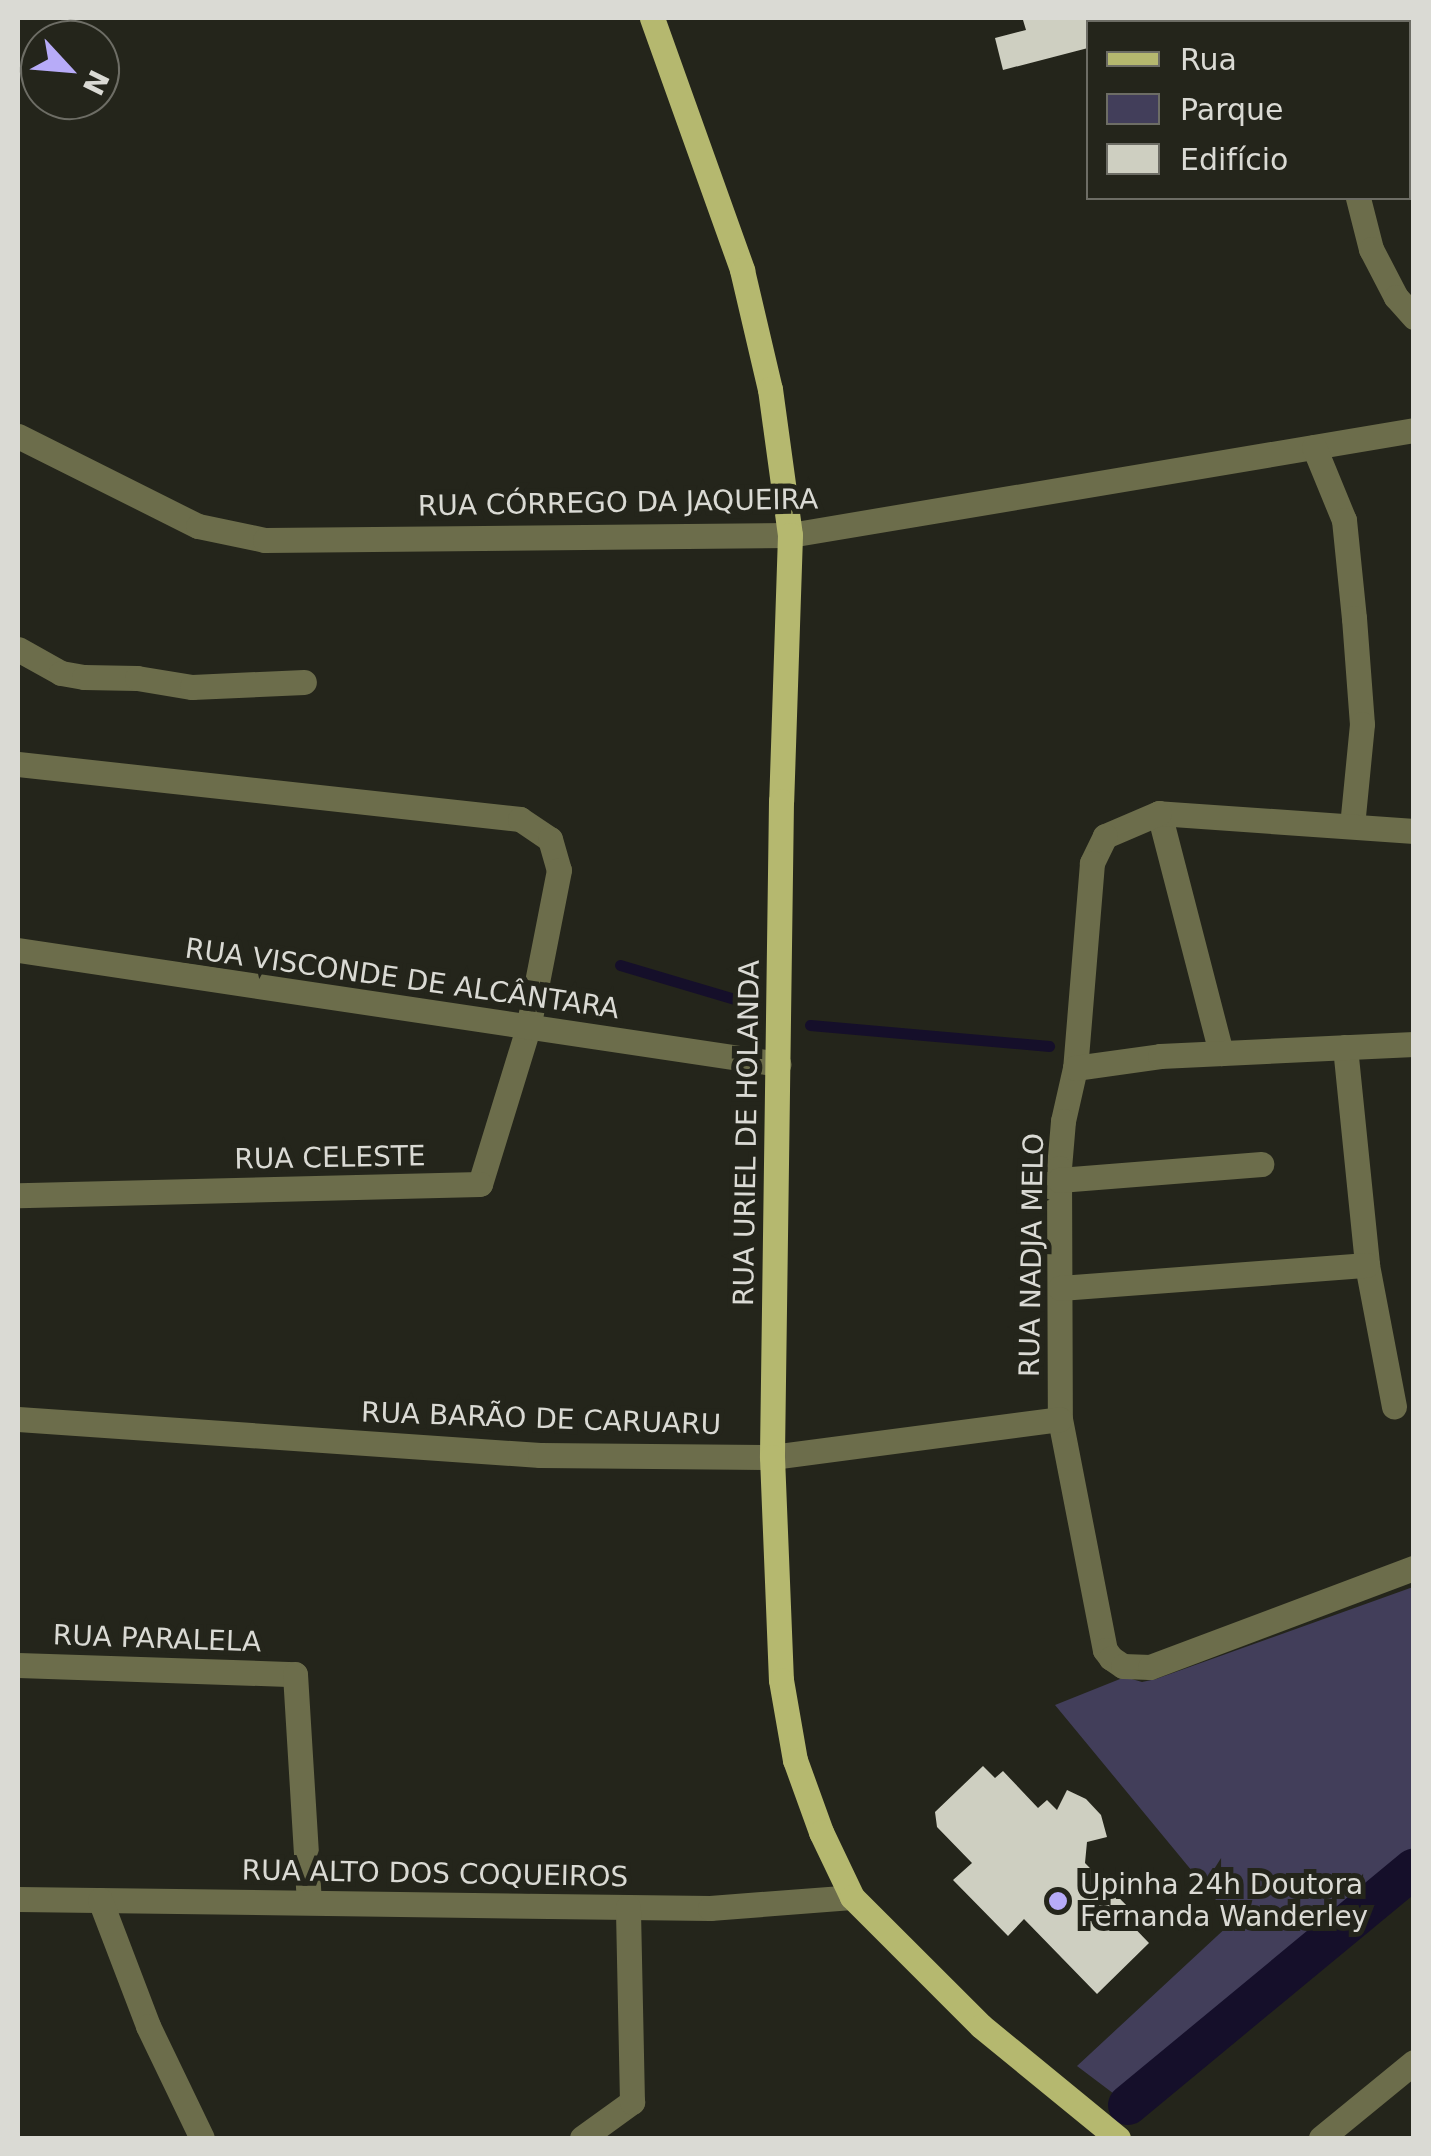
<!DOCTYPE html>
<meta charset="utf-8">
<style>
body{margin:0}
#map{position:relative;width:1431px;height:2156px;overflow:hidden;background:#24251b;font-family:"DejaVu Sans",sans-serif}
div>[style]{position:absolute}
.green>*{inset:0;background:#423e5a;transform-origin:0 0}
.stream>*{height:11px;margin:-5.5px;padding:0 5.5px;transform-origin:5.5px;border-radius:5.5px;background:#150f2a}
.canal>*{height:40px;margin:-20px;padding:0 20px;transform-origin:20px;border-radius:20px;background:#150f2a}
.river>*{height:70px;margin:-35px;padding:0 35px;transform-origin:35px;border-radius:35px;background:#150f2a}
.building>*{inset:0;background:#cecfc1}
.minor>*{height:25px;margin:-12.5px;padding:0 12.5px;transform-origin:12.5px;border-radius:12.5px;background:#6c6d4b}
.major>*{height:25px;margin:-12.5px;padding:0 12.5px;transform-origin:12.5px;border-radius:12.5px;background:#b5b86f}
.dots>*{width:28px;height:28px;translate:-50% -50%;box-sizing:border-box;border:5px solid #24251b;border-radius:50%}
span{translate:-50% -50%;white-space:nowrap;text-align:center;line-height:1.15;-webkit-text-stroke:10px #24251b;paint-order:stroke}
.street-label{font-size:28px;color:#dadad4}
.poi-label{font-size:28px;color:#dadad4}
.left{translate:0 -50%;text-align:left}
.frame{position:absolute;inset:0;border:20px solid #dadad4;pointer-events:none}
.legend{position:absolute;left:1086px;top:20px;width:325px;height:180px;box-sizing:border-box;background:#24251b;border:2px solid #6d6d65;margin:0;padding:12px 18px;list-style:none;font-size:30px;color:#dadad4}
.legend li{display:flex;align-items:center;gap:20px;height:50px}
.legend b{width:50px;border:2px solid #6d6d65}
.north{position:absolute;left:20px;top:20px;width:100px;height:100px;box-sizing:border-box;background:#24251b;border:2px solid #6d6d65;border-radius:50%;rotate:116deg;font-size:28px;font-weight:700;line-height:40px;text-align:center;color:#dadad4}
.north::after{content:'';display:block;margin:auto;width:35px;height:45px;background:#b7abf8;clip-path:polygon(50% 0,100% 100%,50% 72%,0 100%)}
</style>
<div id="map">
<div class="green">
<div style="left:1174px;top:18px;width:117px;height:4px"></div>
<div style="clip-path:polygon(1413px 1587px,1413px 1880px,1134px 2109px,1077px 2066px,1230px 1924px,1230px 1917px,1055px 1705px,1125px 1677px,1142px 1682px,1156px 1679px)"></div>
</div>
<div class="stream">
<div style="left:620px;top:965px;width:130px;rotate:16.5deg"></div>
<div style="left:810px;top:1025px;width:240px;rotate:5deg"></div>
</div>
<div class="canal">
<div style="left:1128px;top:2105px;width:371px;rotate:-39.6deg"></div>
</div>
<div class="river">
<div style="left:1392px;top:18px;width:4px;rotate:76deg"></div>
<div style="left:1408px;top:99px;width:23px;rotate:75deg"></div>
</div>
<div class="building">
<div style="clip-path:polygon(1033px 18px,1170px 18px,1171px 22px,1088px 22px,1088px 48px,1003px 70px,995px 38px,1026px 30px,1023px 20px)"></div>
<div style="clip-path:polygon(983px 1766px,995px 1778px,1003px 1771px,1038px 1808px,1047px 1800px,1057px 1810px,1067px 1790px,1086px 1799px,1101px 1815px,1107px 1837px,1087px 1842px,1085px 1863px,1129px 1908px,1122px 1915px,1149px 1943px,1097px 1994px,1024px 1919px,1008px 1936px,953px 1880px,972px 1863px,937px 1827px,935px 1812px)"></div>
</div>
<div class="minor">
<div style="left:1324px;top:18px;width:4px;rotate:76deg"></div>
<div style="left:1358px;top:198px;width:53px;rotate:75.7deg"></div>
<div style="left:1371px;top:249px;width:54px;rotate:62.5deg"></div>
<div style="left:1396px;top:297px;width:27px;rotate:48deg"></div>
<div style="left:18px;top:436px;width:201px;rotate:26.6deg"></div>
<div style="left:198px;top:526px;width:68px;rotate:11.8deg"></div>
<div style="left:265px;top:540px;width:525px;rotate:-0.55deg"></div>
<div style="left:790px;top:535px;width:633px;rotate:-9.55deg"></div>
<div style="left:1314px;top:447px;width:79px;rotate:67.7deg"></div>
<div style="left:1344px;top:520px;width:99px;rotate:84.2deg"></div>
<div style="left:1354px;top:618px;width:106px;rotate:85.7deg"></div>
<div style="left:1362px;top:724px;width:102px;rotate:95.6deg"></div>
<div style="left:18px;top:649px;width:49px;rotate:29.2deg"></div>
<div style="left:61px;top:673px;width:23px;rotate:10deg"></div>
<div style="left:84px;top:677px;width:53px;rotate:1.1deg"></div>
<div style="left:137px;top:678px;width:56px;rotate:9.3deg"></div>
<div style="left:192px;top:687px;width:112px;rotate:-2.6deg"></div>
<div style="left:18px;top:764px;width:505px;rotate:6.25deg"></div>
<div style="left:520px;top:819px;width:36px;rotate:34deg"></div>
<div style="left:550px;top:839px;width:32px;rotate:74deg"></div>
<div style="left:559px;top:870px;width:161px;rotate:101.1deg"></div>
<div style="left:528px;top:1028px;width:163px;rotate:107.1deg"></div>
<div style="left:480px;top:1184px;width:462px;rotate:178.6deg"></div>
<div style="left:1159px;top:813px;width:248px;rotate:75.5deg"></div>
<div style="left:1414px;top:831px;width:256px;rotate:-176deg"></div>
<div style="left:1159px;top:813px;width:59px;rotate:156.9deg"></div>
<div style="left:1105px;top:836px;width:30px;rotate:116deg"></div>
<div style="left:1092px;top:863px;width:206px;rotate:94.7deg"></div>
<div style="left:1075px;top:1068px;width:54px;rotate:102.8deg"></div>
<div style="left:1063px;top:1121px;width:47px;rotate:94.9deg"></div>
<div style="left:1059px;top:1168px;width:251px;rotate:89.8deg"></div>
<div style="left:1060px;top:1419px;width:235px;rotate:79deg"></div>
<div style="left:1105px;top:1650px;width:10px;rotate:53deg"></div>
<div style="left:1111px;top:1658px;width:14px;rotate:34deg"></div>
<div style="left:1123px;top:1666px;width:27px;rotate:2deg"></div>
<div style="left:1150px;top:1667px;width:282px;rotate:-20.6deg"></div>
<div style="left:18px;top:950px;width:769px;rotate:8.52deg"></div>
<div style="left:1345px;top:1047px;width:219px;rotate:84.2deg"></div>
<div style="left:1367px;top:1265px;width:144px;rotate:79.2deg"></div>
<div style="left:1075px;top:1068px;width:86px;rotate:-8deg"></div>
<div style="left:1160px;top:1056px;width:254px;rotate:-2.7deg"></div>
<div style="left:1059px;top:1180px;width:203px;rotate:-4.5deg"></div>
<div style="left:1060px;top:1288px;width:308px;rotate:-4.3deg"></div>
<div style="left:18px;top:1419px;width:523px;rotate:3.95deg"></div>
<div style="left:540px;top:1455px;width:232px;rotate:0.5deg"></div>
<div style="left:772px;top:1457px;width:290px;rotate:-7.5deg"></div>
<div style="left:18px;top:1665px;width:277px;rotate:1.9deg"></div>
<div style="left:295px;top:1674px;width:228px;rotate:86.5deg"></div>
<div style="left:18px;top:1899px;width:692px;rotate:0.75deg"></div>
<div style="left:710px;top:1908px;width:142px;rotate:-4.4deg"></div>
<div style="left:100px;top:1900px;width:135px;rotate:69.1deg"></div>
<div style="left:148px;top:2026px;width:124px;rotate:64.3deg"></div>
<div style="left:582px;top:2138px;width:62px;rotate:-35.8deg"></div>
<div style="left:632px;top:2102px;width:195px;rotate:-91.2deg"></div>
<div style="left:1321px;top:2138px;width:120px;rotate:-39.3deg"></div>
</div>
<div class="major">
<div style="left:652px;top:18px;width:268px;rotate:70.3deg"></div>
<div style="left:742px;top:270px;width:122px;rotate:76.8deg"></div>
<div style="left:770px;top:389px;width:147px;rotate:82.2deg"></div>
<div style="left:790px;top:535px;width:266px;rotate:91.9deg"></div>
<div style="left:781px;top:801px;width:656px;rotate:90.79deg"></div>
<div style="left:772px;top:1457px;width:223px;rotate:87.7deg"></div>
<div style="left:781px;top:1680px;width:81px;rotate:80.1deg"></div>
<div style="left:795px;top:1760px;width:77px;rotate:70.1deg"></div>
<div style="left:821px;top:1832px;width:72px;rotate:64.5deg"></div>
<div style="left:852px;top:1897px;width:182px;rotate:45deg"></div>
<div style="left:981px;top:2026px;width:177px;rotate:39.3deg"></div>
</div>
<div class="dots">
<div style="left:1058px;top:1901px;background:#b7abf8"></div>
</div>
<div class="street-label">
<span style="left:618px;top:503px;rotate:-1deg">RUA CÓRREGO DA JAQUEIRA</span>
<span style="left:402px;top:979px;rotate:8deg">RUA VISCONDE DE ALCÂNTARA</span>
<span style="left:747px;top:1133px;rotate:-89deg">RUA URIEL DE HOLANDA</span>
<span style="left:330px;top:1158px;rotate:-1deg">RUA CELESTE</span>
<span style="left:1032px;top:1255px;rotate:-89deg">RUA NADJA MELO</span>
<span style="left:541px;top:1419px;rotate:2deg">RUA BARÃO DE CARUARU</span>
<span style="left:157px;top:1639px;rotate:2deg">RUA PARALELA</span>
<span style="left:435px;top:1874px;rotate:1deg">RUA ALTO DOS COQUEIROS</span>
</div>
<div class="poi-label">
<span class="left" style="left:1080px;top:1901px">Upinha 24h Doutora<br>Fernanda Wanderley</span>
</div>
<div class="frame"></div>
<ul class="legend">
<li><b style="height:12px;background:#b5b86f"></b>Rua</li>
<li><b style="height:28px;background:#423e5a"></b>Parque</li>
<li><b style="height:28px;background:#cecfc1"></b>Edifício</li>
</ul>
<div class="north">N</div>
</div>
